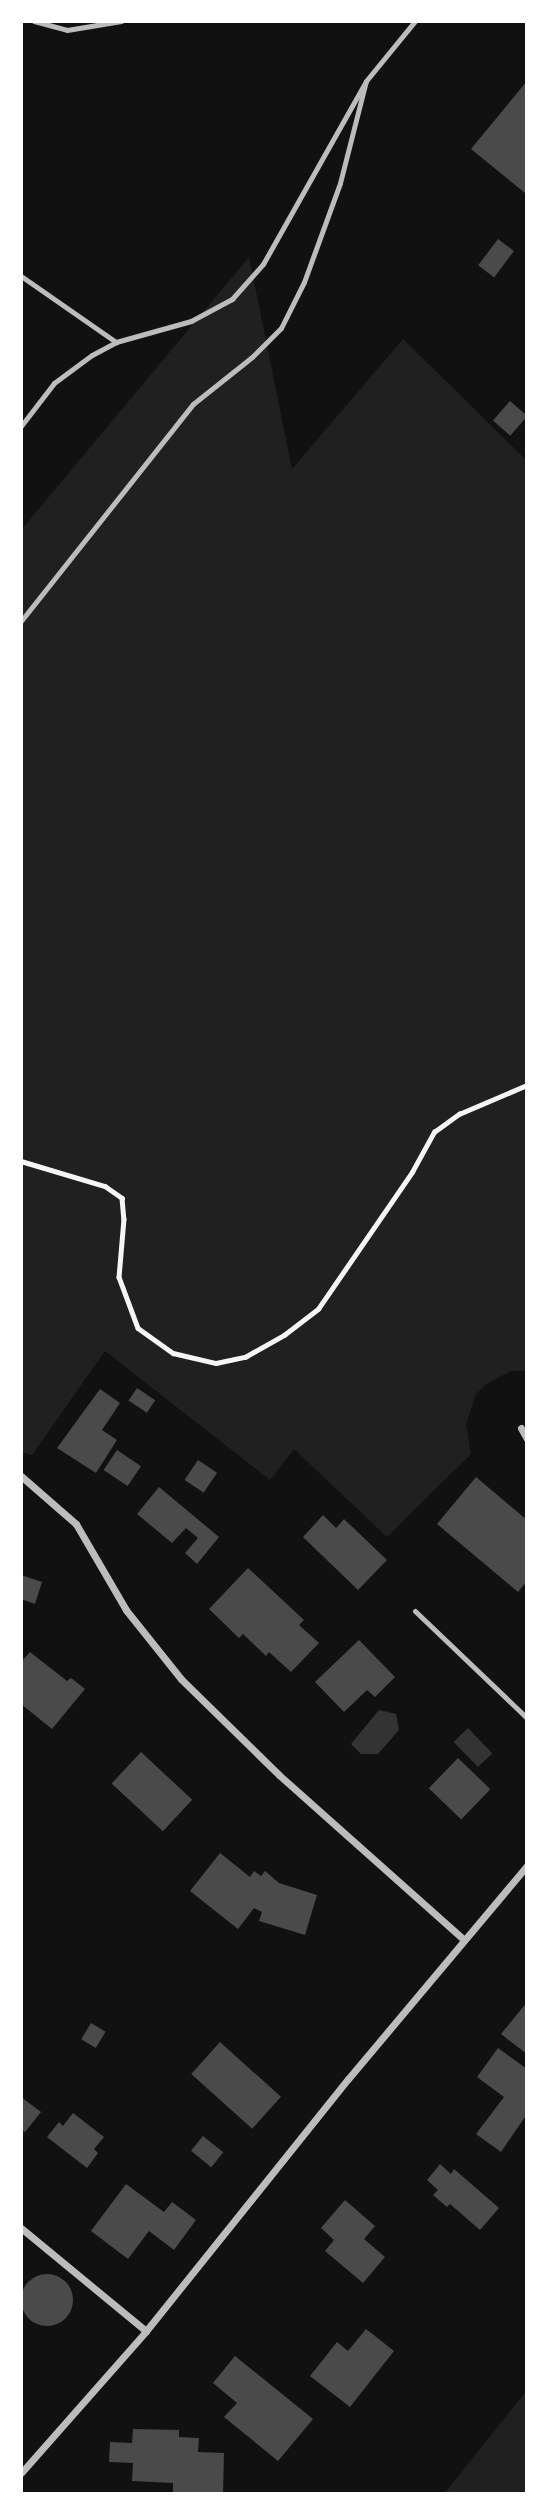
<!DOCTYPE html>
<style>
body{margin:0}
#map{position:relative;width:548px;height:2515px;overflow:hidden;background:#111;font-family:Figtree,sans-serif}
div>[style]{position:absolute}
.green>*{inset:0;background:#202020}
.water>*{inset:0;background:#333;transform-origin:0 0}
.building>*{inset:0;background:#4a4a4a;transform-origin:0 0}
.round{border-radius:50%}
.path>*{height:4.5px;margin:-2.25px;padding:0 2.25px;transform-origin:2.25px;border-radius:2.25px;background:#f5f5f5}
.service>*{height:5px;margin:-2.5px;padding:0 2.5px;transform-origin:2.5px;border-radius:2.5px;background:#bcbcbc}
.minor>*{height:7px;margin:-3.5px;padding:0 3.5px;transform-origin:3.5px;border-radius:3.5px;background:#bcbcbc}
span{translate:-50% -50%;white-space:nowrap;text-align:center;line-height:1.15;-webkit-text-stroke:7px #fff;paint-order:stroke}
.frame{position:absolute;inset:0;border:23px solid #fff;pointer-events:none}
</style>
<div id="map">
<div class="green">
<div style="clip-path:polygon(249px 257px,292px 469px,403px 339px,527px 461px,527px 1371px,511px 1371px,486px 1384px,476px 1394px,466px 1424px,471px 1454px,387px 1537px,294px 1449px,270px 1480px,105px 1351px,32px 1455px,21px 1452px,21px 530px)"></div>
<div style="clip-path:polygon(527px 2390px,527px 2494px,444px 2494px)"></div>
</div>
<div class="water">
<div style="clip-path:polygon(379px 1710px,396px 1714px,399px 1730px,378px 1754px,361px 1754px,351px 1744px)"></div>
<div style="left:468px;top:1728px;width:35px;height:20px;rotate:46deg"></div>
</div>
<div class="building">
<div style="clip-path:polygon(527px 81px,527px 190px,525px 193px,471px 149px)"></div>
<div style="left:498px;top:239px;width:20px;height:33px;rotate:37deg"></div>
<div style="left:510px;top:401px;width:23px;height:26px;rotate:41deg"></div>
<div style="left:137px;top:1388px;width:22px;height:15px;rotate:34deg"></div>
<div style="clip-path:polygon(100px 1389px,120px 1403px,102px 1430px,117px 1440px,96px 1473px,57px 1448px)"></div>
<div style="left:117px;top:1450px;width:29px;height:24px;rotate:34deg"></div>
<div style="left:198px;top:1460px;width:23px;height:24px;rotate:34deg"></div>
<div style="clip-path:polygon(476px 1477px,527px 1520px,527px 1581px,518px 1592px,437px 1524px)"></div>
<div style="clip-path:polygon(159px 1487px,219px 1537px,197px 1564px,185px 1553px,198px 1538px,186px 1528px,172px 1543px,137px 1514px)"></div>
<div style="clip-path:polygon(323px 1515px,336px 1528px,344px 1519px,387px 1560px,358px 1590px,303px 1537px)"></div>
<div style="clip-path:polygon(248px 1568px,304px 1620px,299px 1625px,319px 1643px,291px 1672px,269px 1652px,266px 1656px,243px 1634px,239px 1638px,209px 1609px)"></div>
<div style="clip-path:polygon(21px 1575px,42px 1582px,35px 1604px,21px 1599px)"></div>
<div style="clip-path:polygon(359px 1640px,395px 1677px,375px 1697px,367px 1690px,344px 1712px,315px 1682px)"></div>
<div style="clip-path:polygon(30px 1652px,67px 1681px,71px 1678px,85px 1689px,52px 1729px,21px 1704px,21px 1662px)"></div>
<div style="left:141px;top:1752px;width:70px;height:43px;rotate:43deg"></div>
<div style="left:458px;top:1758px;width:45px;height:42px;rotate:44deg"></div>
<div style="clip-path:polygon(220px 1853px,250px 1877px,254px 1871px,261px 1876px,265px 1871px,279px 1883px,317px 1895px,305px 1935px,259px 1921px,262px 1912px,254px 1908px,238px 1929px,190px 1891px)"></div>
<div style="clip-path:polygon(527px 2002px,527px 2054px,501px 2034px)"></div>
<div style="left:91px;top:2023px;width:17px;height:19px;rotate:31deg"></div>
<div style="left:220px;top:2042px;width:82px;height:43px;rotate:42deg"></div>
<div style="clip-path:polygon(498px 2048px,527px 2069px,527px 2114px,501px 2152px,476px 2134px,504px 2097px,477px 2077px)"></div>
<div style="clip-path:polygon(21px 2097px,41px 2112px,25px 2132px,21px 2129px)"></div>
<div style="clip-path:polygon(73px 2113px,104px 2137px,94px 2149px,98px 2153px,87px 2168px,47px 2137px,59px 2122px,63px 2126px)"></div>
<div style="left:203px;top:2136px;width:26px;height:19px;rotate:39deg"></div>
<div style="clip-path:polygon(440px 2164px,451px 2174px,454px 2169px,499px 2208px,480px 2230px,450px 2204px,447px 2207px,433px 2195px,438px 2190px,427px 2180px)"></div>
<div style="clip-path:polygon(126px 2184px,164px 2212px,172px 2202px,196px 2220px,174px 2250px,149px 2231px,128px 2259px,91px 2231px)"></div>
<div style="clip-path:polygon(345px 2200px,375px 2226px,364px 2239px,385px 2257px,363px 2283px,325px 2251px,334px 2240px,321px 2228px)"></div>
<div class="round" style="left:21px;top:2274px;width:52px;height:52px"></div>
<div style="clip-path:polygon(366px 2329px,394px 2351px,350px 2407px,310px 2376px,337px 2342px,348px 2351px)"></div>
<div style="clip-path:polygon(235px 2356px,313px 2419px,278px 2461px,224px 2417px,237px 2403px,213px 2383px)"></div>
<div style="clip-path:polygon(133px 2429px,179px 2430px,179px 2437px,199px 2438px,198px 2452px,224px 2453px,223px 2494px,173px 2494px,173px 2483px,132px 2481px,133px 2463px,109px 2462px,110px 2442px,132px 2443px)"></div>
</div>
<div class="path">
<div style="left:21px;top:1161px;width:88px;rotate:16.6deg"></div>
<div style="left:105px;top:1186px;width:21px;rotate:35deg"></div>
<div style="left:122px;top:1198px;width:21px;rotate:85deg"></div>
<div style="left:124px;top:1219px;width:58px;rotate:94.9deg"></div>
<div style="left:119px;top:1277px;width:54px;rotate:69.6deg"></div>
<div style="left:138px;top:1328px;width:43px;rotate:35.5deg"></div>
<div style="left:173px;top:1353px;width:44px;rotate:13.1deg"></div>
<div style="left:216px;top:1363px;width:30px;rotate:-12deg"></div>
<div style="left:245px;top:1357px;width:45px;rotate:-29.4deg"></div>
<div style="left:284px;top:1335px;width:43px;rotate:-37.4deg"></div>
<div style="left:318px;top:1309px;width:166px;rotate:-55.5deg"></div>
<div style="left:412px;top:1172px;width:46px;rotate:-61.2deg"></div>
<div style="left:434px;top:1132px;width:31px;rotate:-36deg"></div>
<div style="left:459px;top:1114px;width:74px;rotate:-23.1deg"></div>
</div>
<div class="service">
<div style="left:34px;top:21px;width:34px;rotate:15deg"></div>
<div style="left:67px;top:30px;width:55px;rotate:-9.5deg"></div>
<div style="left:21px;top:276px;width:116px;rotate:34.8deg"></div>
<div style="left:21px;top:426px;width:54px;rotate:-52.5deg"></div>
<div style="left:54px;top:383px;width:47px;rotate:-36.4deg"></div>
<div style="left:92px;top:355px;width:27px;rotate:-28deg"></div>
<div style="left:116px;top:342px;width:78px;rotate:-15.6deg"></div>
<div style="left:191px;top:321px;width:47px;rotate:-28.2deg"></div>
<div style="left:232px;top:299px;width:47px;rotate:-48.5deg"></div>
<div style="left:263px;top:264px;width:210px;rotate:-60.6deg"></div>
<div style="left:366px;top:81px;width:77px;rotate:-50.8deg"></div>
<div style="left:21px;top:621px;width:277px;rotate:-51.6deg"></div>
<div style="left:193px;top:404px;width:75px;rotate:-38.5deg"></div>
<div style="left:252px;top:357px;width:41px;rotate:-45deg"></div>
<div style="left:281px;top:328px;width:51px;rotate:-63.4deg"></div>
<div style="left:304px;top:282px;width:105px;rotate:-70deg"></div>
<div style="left:340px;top:183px;width:105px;rotate:-75.7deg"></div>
<div style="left:415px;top:1611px;width:155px;rotate:43.7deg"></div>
</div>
<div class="minor">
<div style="left:521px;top:1428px;width:13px;rotate:61deg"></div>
<div style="left:21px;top:1476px;width:73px;rotate:41.1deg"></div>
<div style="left:76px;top:1524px;width:99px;rotate:59.8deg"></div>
<div style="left:126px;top:1610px;width:88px;rotate:51.4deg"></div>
<div style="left:181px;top:1679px;width:137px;rotate:44.4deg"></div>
<div style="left:279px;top:1775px;width:248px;rotate:41.7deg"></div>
<div style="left:21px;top:2228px;width:162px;rotate:39.5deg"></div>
<div style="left:21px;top:2473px;width:189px;rotate:-48.6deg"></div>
<div style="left:146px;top:2331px;width:323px;rotate:-51.3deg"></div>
<div style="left:348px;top:2079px;width:278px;rotate:-50deg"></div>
</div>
<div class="frame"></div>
</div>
